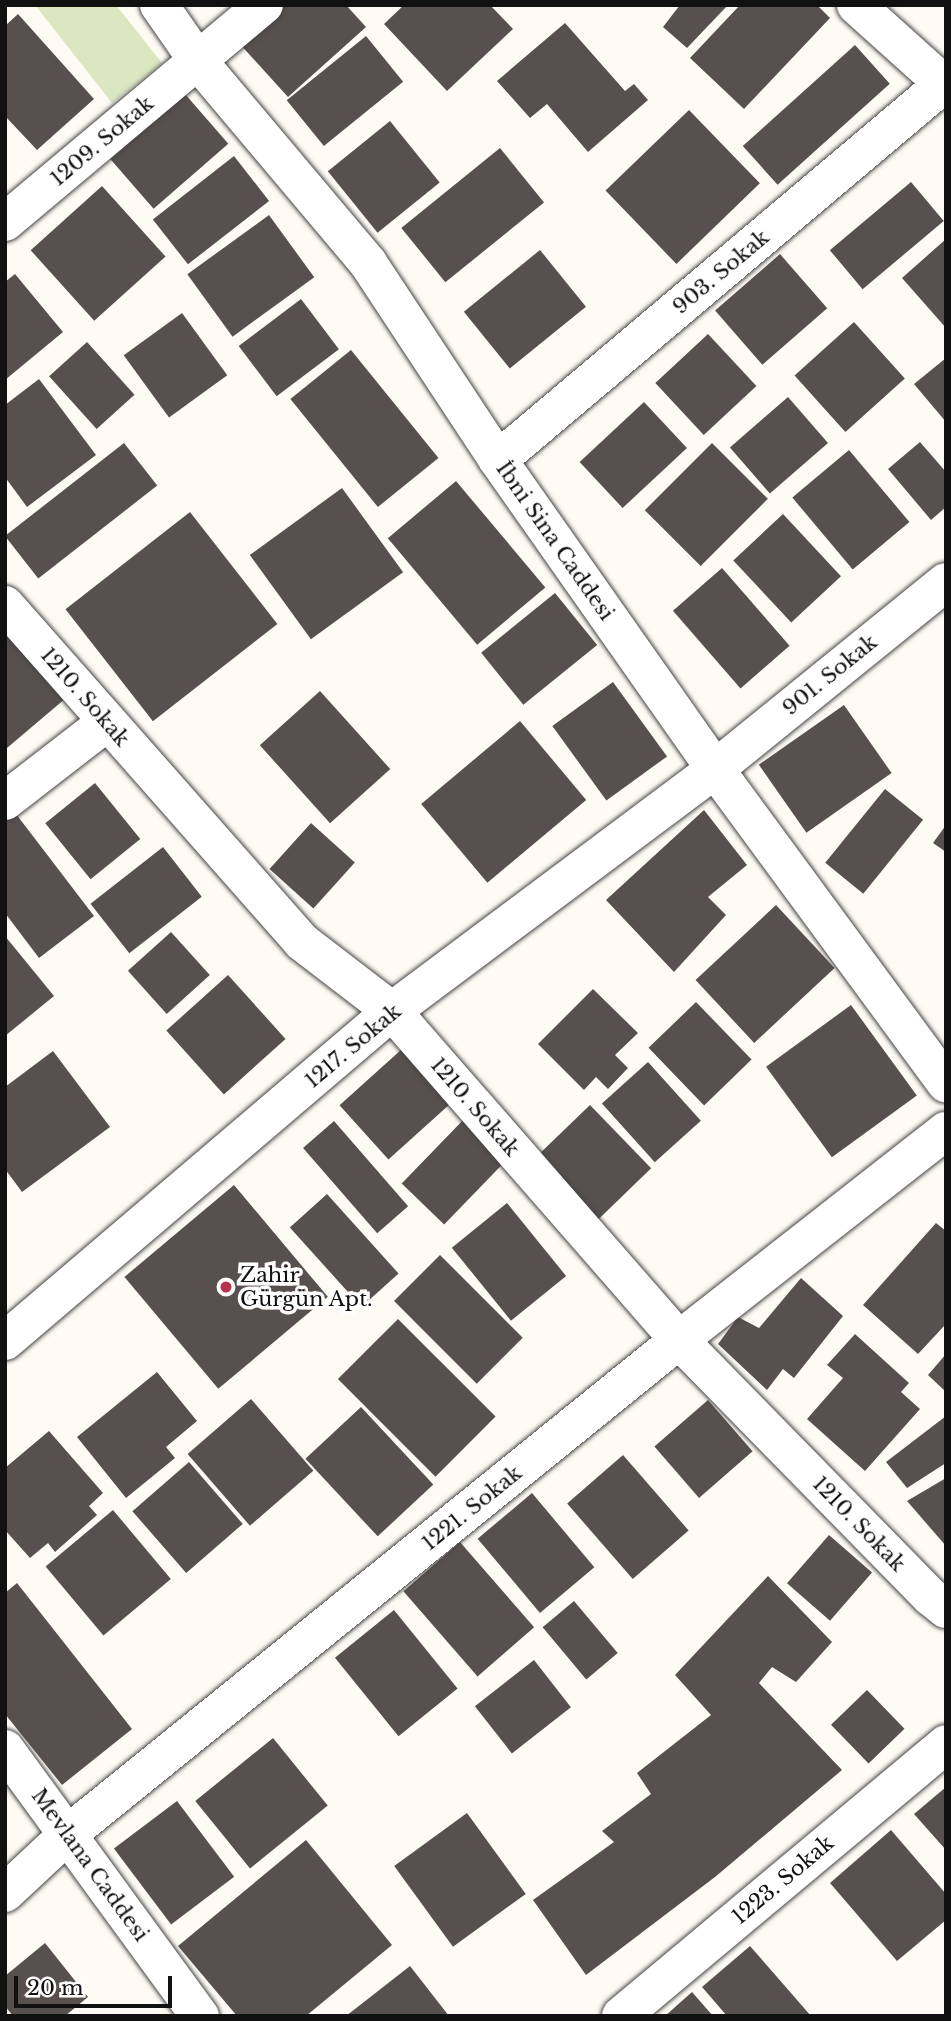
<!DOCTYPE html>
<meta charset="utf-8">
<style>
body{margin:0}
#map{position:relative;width:951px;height:2021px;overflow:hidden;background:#fefbf5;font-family:"Libre Baskerville",serif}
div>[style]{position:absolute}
.green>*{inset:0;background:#dae7c1}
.building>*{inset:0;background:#58504e;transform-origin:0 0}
.roads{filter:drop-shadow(0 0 2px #444) drop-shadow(0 0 2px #444)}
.minor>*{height:38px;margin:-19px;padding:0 19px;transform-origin:19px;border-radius:19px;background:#fff}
.tertiary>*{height:38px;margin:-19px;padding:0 19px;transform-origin:19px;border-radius:19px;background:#fff}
.dots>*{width:19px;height:19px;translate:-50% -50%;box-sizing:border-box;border:4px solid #fff;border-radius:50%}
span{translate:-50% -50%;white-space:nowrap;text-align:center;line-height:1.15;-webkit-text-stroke:7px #fff;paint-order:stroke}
.street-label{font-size:21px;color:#111}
.poi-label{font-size:21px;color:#111}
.left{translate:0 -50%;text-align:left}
.frame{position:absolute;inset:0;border:7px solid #111;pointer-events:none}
.scale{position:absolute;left:14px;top:1976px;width:158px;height:32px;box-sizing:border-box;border:4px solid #111;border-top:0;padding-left:9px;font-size:21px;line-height:24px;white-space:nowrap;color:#111;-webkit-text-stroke:5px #fff;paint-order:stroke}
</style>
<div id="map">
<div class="green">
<div style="clip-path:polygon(35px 5px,116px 5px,162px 63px,112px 103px)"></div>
</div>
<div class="building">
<div style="clip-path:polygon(278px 5px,346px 5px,366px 27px,288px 97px,238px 42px)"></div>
<div style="clip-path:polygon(404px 5px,490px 5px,513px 29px,447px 91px,384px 24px)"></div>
<div style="clip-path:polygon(680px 5px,728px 5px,687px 48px,663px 27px)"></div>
<div style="clip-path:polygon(740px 5px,817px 5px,830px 18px,744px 109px,690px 58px)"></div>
<div style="clip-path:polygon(18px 14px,94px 99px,37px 150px,5px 116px,5px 26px)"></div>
<div style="clip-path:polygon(565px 23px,625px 91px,634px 84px,648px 100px,588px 152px,547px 104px,530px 118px,497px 81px)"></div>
<div style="left:366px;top:36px;width:59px;height:102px;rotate:51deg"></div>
<div style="left:855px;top:45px;width:52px;height:151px;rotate:48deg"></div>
<div style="left:185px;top:94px;width:66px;height:99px;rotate:49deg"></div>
<div style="left:689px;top:110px;width:102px;height:116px;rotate:46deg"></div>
<div style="left:390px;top:121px;width:79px;height:80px;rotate:51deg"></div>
<div style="left:500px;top:148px;width:70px;height:127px;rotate:51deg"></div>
<div style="left:234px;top:156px;width:57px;height:103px;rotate:52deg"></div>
<div style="left:911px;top:182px;width:51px;height:106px;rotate:50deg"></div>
<div style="left:102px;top:186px;width:95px;height:96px;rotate:48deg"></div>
<div style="left:269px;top:215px;width:77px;height:101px;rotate:54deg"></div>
<div style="clip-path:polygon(946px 239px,946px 328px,902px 278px)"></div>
<div style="left:540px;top:250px;width:73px;height:98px;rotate:51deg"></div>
<div style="left:780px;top:254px;width:72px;height:86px;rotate:49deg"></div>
<div style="clip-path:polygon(15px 274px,63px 332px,5px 380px,5px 282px)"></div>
<div style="left:301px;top:299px;width:63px;height:78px;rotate:53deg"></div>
<div style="left:182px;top:313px;width:77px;height:72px;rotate:54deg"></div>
<div style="left:854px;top:322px;width:76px;height:80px;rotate:48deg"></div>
<div style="left:708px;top:334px;width:71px;height:72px;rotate:47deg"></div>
<div style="left:87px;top:342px;width:71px;height:51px;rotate:48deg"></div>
<div style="left:351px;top:350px;width:139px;height:78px;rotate:51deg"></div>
<div style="clip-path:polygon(946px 358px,946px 422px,914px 384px)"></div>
<div style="clip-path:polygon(39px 379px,96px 455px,27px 507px,5px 477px,5px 405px)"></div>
<div style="left:788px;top:397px;width:61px;height:77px;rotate:49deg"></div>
<div style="left:644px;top:402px;width:63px;height:88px;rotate:47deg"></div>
<div style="clip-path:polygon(920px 442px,946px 472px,946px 507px,931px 520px,888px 469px)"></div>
<div style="left:124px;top:443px;width:54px;height:151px;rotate:52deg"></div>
<div style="left:712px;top:443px;width:79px;height:95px;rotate:45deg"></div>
<div style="left:849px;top:450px;width:94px;height:74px;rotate:50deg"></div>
<div style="left:456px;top:481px;width:139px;height:89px;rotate:50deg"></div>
<div style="left:342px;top:488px;width:104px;height:114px;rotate:54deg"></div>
<div style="left:190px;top:512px;width:142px;height:158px;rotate:52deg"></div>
<div style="left:783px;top:514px;width:85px;height:68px;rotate:47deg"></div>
<div style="left:722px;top:568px;width:103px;height:65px;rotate:49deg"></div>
<div style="left:555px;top:593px;width:67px;height:95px;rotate:51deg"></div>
<div style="clip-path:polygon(5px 626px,66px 698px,7px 748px,5px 746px)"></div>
<div style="left:613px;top:682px;width:92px;height:75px;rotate:54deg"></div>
<div style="left:320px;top:691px;width:105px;height:81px;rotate:48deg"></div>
<div style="left:844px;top:705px;width:83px;height:104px;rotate:55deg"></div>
<div style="left:520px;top:721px;width:103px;height:129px;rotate:50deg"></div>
<div style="left:95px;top:783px;width:72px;height:64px;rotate:51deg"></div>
<div style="left:885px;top:789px;width:49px;height:95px;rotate:39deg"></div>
<div style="clip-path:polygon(13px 810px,94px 916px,39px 958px,5px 913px,5px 816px)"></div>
<div style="clip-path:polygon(704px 810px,747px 865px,708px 897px,726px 915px,674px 972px,606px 900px)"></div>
<div style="left:311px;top:823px;width:59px;height:62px;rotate:42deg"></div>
<div style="clip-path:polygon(946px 825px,946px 852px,933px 843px)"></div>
<div style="left:163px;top:847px;width:63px;height:92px;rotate:52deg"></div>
<div style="left:776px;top:905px;width:86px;height:110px;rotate:47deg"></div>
<div style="left:171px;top:932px;width:58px;height:58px;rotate:48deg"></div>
<div style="clip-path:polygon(5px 936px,54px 996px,5px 1036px)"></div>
<div style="left:228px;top:975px;width:86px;height:83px;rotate:48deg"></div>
<div style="clip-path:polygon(593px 989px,638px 1033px,615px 1055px,628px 1068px,608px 1089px,596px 1077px,584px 1090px,538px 1044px)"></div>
<div style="left:696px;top:1002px;width:80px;height:66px;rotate:46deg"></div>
<div style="left:851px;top:1005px;width:112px;height:105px;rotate:54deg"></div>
<div style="left:402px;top:1049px;width:73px;height:84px;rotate:48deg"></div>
<div style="clip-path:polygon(53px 1051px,110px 1127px,22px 1192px,5px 1169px,5px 1087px)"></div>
<div style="left:648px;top:1062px;width:79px;height:62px;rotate:48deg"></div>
<div style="left:590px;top:1105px;width:88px;height:75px;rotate:46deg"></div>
<div style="left:467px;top:1116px;width:59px;height:94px;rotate:44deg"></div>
<div style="left:334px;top:1121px;width:113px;height:41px;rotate:49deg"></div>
<div style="left:234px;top:1185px;width:146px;height:143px;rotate:50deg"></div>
<div style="left:327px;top:1194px;width:107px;height:50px;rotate:48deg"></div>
<div style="left:507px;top:1203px;width:94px;height:71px;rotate:51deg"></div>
<div style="clip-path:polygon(936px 1223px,946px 1231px,946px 1324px,918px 1354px,863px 1305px)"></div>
<div style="left:440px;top:1255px;width:117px;height:65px;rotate:45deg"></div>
<div style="clip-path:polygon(801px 1278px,843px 1316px,794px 1378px,783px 1369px,767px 1390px,718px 1344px,738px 1317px,759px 1328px)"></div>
<div style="left:398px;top:1319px;width:138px;height:85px;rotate:45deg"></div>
<div style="clip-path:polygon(855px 1334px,909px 1383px,901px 1392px,920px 1409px,865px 1471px,807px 1419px,843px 1378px,827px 1365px)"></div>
<div style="clip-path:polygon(946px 1354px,946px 1392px,928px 1375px)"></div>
<div style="clip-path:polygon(157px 1372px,197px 1421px,166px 1447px,175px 1458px,126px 1498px,77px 1437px)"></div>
<div style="left:251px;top:1399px;width:95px;height:84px;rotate:49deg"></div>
<div style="left:708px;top:1400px;width:68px;height:71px;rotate:49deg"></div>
<div style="left:361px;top:1407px;width:106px;height:76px;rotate:47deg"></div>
<div style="clip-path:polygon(946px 1416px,946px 1463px,907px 1488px,886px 1462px)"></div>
<div style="clip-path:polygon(49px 1431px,103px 1493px,89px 1506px,97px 1515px,55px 1552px,48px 1543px,30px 1558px,5px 1530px,5px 1468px)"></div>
<div style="left:623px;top:1455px;width:100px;height:74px;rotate:49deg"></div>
<div style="left:189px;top:1462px;width:82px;height:75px;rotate:49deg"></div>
<div style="clip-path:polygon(946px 1478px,946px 1546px,907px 1501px)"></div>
<div style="left:532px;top:1493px;width:97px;height:71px;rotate:50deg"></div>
<div style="left:113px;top:1510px;width:90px;height:88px;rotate:50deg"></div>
<div style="left:829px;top:1535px;width:57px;height:64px;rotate:41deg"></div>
<div style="left:460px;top:1542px;width:113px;height:75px;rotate:49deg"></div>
<div style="clip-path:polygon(768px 1576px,832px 1642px,796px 1682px,772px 1667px,759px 1683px,842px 1770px,715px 1877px,586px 1975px,533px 1900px,614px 1842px,602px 1831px,651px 1794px,637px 1773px,711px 1715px,675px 1675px)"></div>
<div style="clip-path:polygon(17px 1583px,132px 1729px,62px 1785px,5px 1714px,5px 1593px)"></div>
<div style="left:574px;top:1601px;width:68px;height:41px;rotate:50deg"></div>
<div style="left:394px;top:1610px;width:101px;height:76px;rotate:51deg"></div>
<div style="left:534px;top:1660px;width:60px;height:75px;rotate:52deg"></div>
<div style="left:867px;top:1690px;width:54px;height:50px;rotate:46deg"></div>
<div style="left:273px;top:1738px;width:87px;height:100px;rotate:51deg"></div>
<div style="clip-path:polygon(946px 1787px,946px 1850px,914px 1814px)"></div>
<div style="left:177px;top:1801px;width:95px;height:79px;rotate:53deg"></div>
<div style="left:467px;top:1813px;width:100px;height:90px;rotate:54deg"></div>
<div style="clip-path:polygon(891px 1830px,946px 1894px,946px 1920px,897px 1961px,830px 1883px)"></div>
<div style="clip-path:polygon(306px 1840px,392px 1945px,306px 2016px,237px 2016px,178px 1946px)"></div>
<div style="clip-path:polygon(45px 1943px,88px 1997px,65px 2016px,13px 2016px,5px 2006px,5px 1976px)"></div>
<div style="clip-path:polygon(750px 1946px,811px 2016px,727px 2016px,702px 1987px)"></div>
<div style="clip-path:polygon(410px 1966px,449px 2016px,346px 2016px)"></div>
<div style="clip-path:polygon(692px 1992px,713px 2016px,665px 2016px)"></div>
</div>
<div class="roads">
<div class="minor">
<div style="left:856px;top:5px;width:121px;rotate:42deg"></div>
<div style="left:5px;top:222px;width:338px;rotate:-40deg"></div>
<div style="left:498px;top:460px;width:586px;rotate:-40.16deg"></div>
<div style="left:5px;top:605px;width:449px;rotate:48.6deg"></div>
<div style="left:302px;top:942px;width:113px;rotate:37.5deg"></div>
<div style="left:392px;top:1011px;width:437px;rotate:48.9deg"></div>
<div style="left:679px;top:1340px;width:360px;rotate:45.6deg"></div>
<div style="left:931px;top:1597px;width:19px;rotate:39deg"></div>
<div style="left:5px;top:801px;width:129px;rotate:-37.8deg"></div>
<div style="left:5px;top:1341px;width:509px;rotate:-40.45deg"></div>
<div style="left:392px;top:1011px;width:404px;rotate:-36.8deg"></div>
<div style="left:715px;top:769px;width:297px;rotate:-39deg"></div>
<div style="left:5px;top:1893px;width:86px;rotate:-43.1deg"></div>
<div style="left:68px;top:1834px;width:786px;rotate:-38.96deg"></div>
<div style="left:679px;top:1340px;width:339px;rotate:-38.1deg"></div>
<div style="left:621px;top:2016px;width:424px;rotate:-39.9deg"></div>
</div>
<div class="tertiary">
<div style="left:159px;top:5px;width:68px;rotate:55.1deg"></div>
<div style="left:198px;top:61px;width:264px;rotate:49.9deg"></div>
<div style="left:368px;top:263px;width:236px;rotate:56.6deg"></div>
<div style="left:498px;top:460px;width:378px;rotate:54.9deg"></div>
<div style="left:715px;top:769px;width:390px;rotate:53.7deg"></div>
<div style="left:5px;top:1749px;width:331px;rotate:53.9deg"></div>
</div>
</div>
<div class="dots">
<div style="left:226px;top:1287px;background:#b5344d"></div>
</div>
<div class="street-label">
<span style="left:102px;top:141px;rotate:-40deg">1209. Sokak</span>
<span style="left:721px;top:272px;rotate:-40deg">903. Sokak</span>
<span style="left:555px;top:541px;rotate:55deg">İbni Sina Caddesi</span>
<span style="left:830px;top:675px;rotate:-39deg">901. Sokak</span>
<span style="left:85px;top:697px;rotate:49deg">1210. Sokak</span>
<span style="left:353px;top:1046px;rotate:-40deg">1217. Sokak</span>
<span style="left:475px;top:1107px;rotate:49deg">1210. Sokak</span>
<span style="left:472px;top:1508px;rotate:-39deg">1221. Sokak</span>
<span style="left:859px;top:1524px;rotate:46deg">1210. Sokak</span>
<span style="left:90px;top:1865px;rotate:54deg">Mevlana Caddesi</span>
<span style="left:783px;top:1880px;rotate:-40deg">1223. Sokak</span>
</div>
<div class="poi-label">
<span class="left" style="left:240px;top:1287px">Zahir<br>Gürgün Apt.</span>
</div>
<div class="frame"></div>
<div class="scale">20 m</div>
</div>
